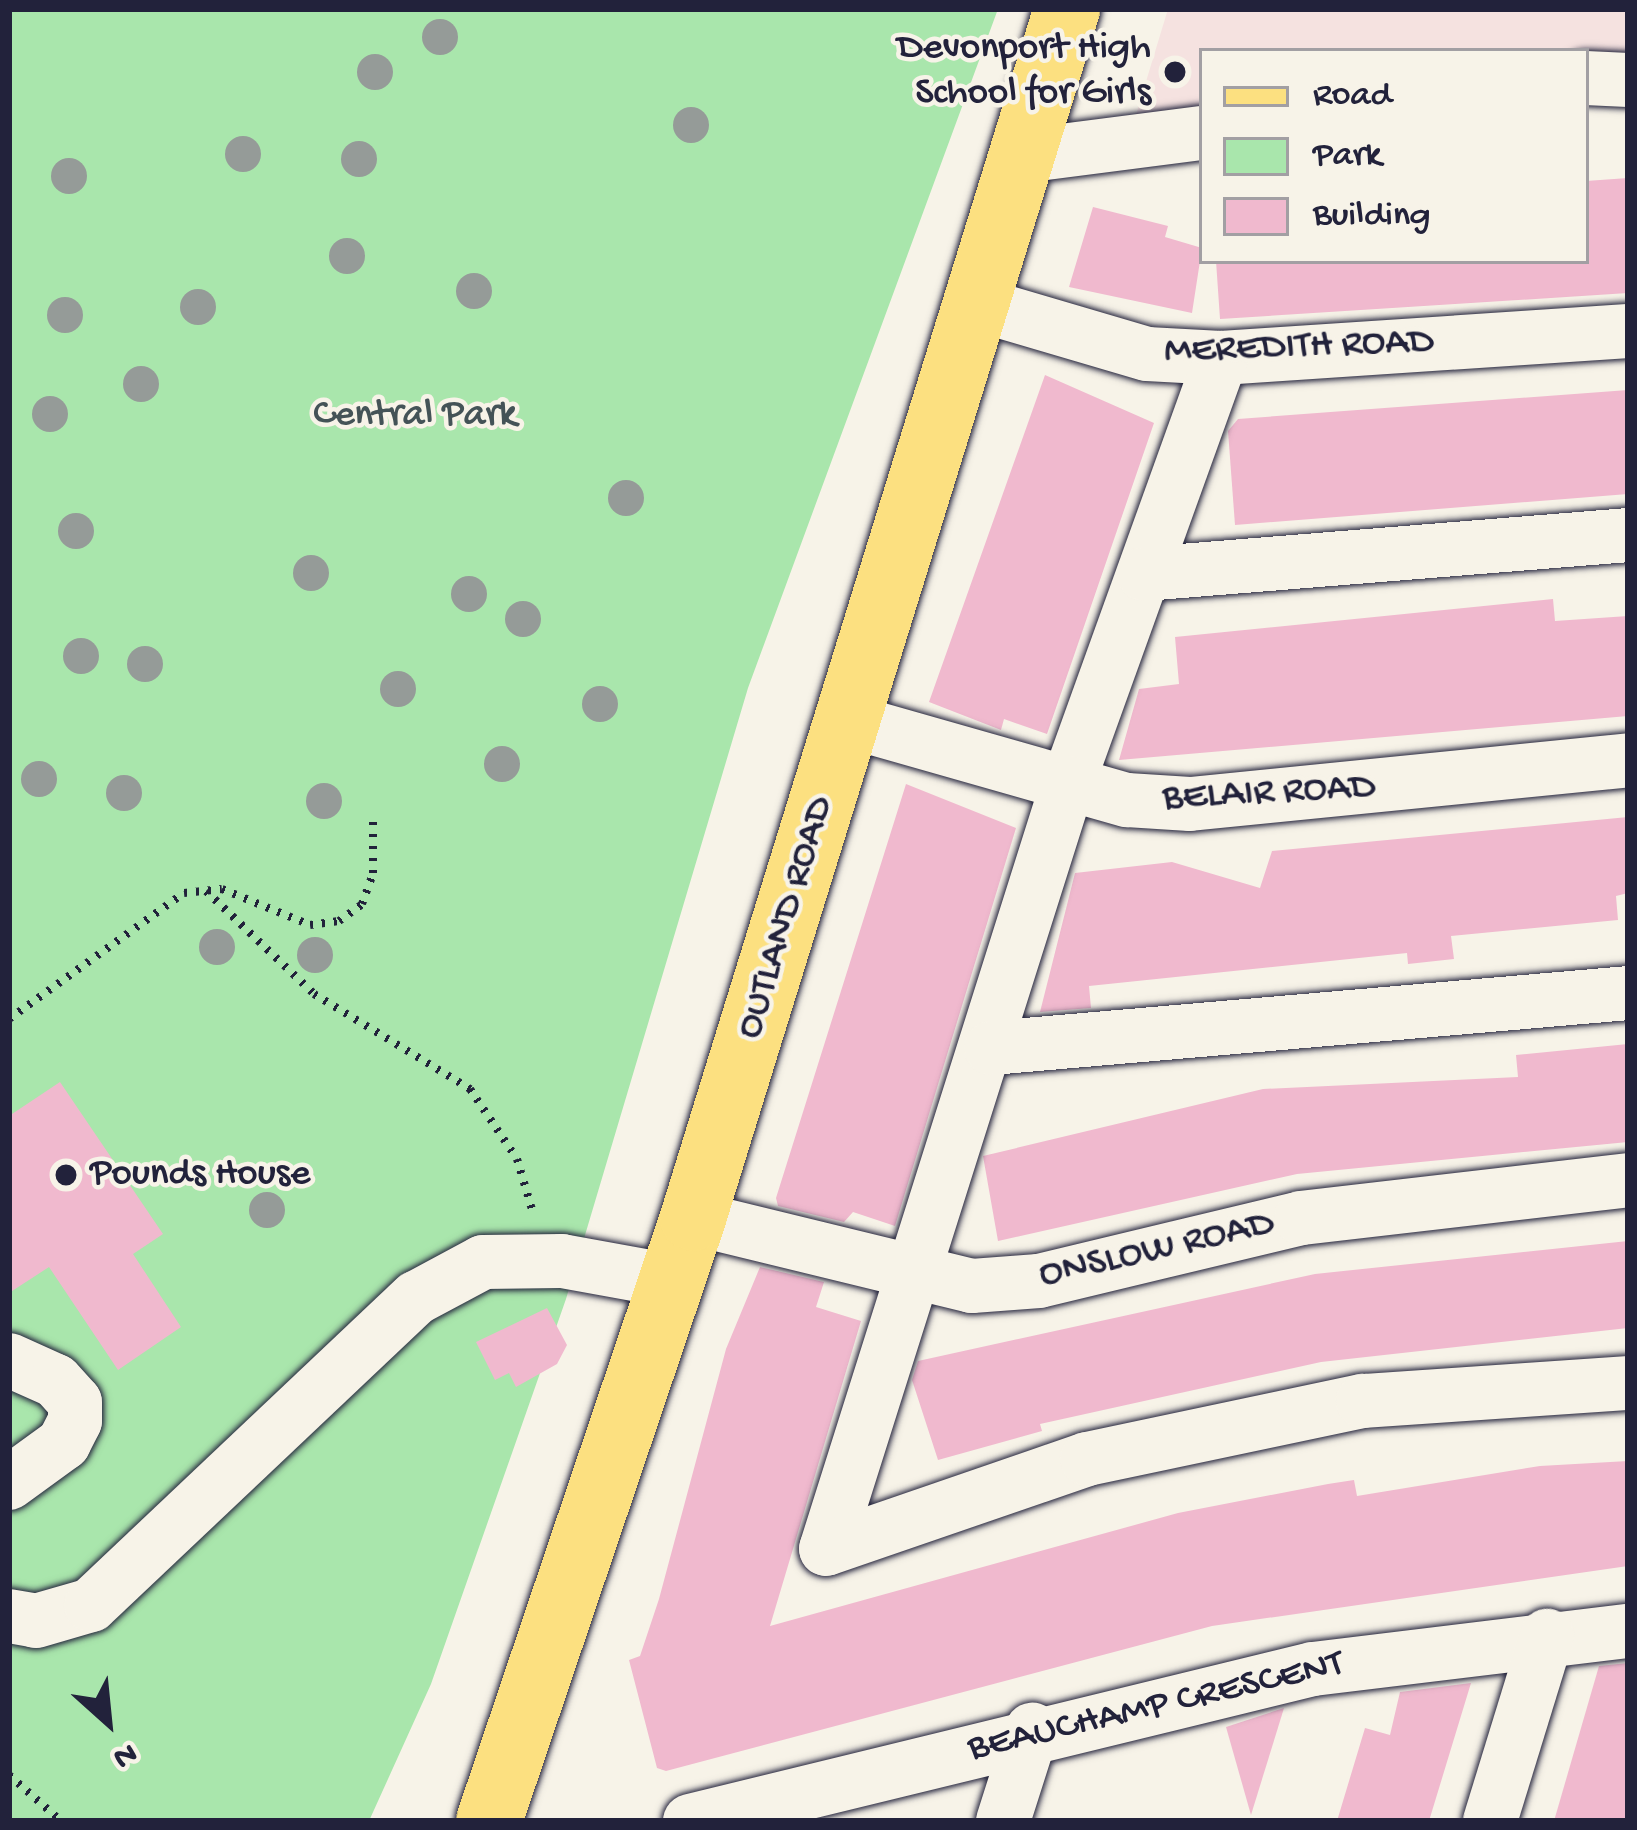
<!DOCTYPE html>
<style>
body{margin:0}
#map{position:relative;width:1637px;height:1830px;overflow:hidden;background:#f7f3e8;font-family:"Gochi Hand",sans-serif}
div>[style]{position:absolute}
.built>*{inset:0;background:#f5e2e0}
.green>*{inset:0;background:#a9e6ac}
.building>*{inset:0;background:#f0b9ce}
.path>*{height:8px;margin-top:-4px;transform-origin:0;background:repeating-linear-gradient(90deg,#22223b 0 3px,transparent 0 12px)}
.roads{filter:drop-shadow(0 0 3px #22223b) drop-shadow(0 0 3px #22223b)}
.minor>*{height:54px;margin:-27px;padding:0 27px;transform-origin:27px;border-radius:27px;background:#f7f3e8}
.major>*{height:66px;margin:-33px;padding:0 33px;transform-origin:33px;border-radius:33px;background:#fce080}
.trees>*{width:36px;height:36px;margin:-18px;border-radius:50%;background:#959b98}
.dots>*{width:33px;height:33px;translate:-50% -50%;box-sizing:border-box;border:6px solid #f7f3e8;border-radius:50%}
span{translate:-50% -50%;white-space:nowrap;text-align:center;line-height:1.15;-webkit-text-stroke:9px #f7f3e8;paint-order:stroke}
.poi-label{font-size:39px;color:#22223b}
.right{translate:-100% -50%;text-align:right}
.left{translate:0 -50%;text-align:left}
.street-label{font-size:39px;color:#22223b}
.park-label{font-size:39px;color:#445357}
.frame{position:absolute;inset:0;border:12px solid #22223b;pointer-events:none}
.legend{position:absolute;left:1199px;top:48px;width:390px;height:216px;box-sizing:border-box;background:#f7f3e8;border:3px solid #a29fa3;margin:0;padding:15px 21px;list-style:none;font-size:36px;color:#22223b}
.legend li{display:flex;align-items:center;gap:24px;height:60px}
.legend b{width:60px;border:3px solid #a29fa3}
.north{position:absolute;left:48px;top:1662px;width:120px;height:120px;-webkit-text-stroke:9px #f7f3e8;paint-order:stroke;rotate:153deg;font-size:33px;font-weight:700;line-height:48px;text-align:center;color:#22223b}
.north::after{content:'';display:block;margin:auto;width:42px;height:54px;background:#22223b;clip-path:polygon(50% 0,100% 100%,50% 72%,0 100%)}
</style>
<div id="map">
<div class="built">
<div style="clip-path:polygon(1168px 9px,1628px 9px,1628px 99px,1586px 94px,1586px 51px,1202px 51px,1202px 149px,1124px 154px)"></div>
</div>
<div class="green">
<div style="clip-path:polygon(9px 9px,998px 9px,748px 688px,566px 1299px,431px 1684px,369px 1821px,9px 1821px)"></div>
</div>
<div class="building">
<div style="clip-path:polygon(1628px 178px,1628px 293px,1220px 319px,1216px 261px,1586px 261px,1586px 181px)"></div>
<div style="clip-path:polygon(1093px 207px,1168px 226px,1165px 237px,1202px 248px,1192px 313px,1069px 287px)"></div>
<div style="clip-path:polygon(1045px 375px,1154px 423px,1047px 734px,1004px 719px,1001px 730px,929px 702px)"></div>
<div style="clip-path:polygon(1628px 390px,1628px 494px,1235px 525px,1228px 431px,1238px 419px)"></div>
<div style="clip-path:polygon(1553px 599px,1555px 621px,1628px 616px,1628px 716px,1119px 760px,1139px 689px,1179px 684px,1175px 637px)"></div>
<div style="clip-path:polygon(906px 784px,1016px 828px,895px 1226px,853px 1212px,844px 1222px,778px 1206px,776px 1198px)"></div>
<div style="clip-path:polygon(1628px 817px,1628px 893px,1616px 896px,1618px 920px,1451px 936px,1454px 959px,1408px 964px,1407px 953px,1089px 986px,1091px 1008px,1040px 1012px,1075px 873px,1172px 862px,1260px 888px,1272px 851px)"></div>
<div style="clip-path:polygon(1628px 1044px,1628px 1142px,1297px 1174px,998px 1241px,983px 1156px,1263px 1089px,1518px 1077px,1516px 1055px)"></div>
<div style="clip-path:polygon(60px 1082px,163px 1234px,133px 1254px,181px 1327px,118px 1370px,49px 1267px,9px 1293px,9px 1116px)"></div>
<div style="clip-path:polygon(1628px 1241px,1628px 1328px,1321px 1362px,1040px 1424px,1042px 1431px,938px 1460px,912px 1380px,918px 1361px,1315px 1274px)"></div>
<div style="clip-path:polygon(760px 1267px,824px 1282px,816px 1307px,861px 1321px,770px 1626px,1178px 1513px,1328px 1484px,1354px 1480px,1357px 1496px,1540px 1466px,1628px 1461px,1628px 1566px,1212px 1626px,666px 1771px,657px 1768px,629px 1660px,640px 1656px,659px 1599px,726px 1349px)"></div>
<div style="clip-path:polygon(547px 1308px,567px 1345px,557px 1364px,516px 1387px,509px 1373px,495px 1380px,476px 1342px)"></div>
<div style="clip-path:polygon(1628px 1663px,1628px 1821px,1554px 1821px,1599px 1666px)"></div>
<div style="clip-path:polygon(1471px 1683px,1429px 1821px,1337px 1821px,1365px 1728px,1390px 1735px,1400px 1692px)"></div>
<div style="clip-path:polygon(1284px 1708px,1251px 1815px,1226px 1727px)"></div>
</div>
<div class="path">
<div style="left:206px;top:891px;width:149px;rotate:43.6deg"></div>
<div style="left:314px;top:994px;width:183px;rotate:31.3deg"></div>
<div style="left:470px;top:1089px;width:84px;rotate:56.1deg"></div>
<div style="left:517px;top:1159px;width:56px;rotate:73.5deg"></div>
<div style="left:9px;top:1019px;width:216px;rotate:-35.8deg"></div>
<div style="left:184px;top:893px;width:38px;rotate:-6deg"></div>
<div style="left:222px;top:889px;width:95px;rotate:22.2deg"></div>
<div style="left:310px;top:925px;width:29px;rotate:-8deg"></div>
<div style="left:339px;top:921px;width:29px;rotate:-36deg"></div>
<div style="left:362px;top:904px;width:33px;rotate:-70deg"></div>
<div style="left:373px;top:873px;width:55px;rotate:-90deg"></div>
<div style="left:9px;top:1775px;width:69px;rotate:41.5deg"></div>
</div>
<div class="roads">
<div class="minor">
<div style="left:1586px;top:78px;width:42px;rotate:2.7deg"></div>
<div style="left:1022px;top:156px;width:181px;rotate:-7.3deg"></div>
<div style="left:977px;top:304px;width:177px;rotate:16.4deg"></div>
<div style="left:1147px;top:354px;width:74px;rotate:3.1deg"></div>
<div style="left:1221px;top:358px;width:408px;rotate:-3.8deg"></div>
<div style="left:1221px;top:358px;width:452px;rotate:109.8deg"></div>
<div style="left:1068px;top:783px;width:803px;rotate:107.53deg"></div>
<div style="left:826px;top:1549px;width:276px;rotate:-19deg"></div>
<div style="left:1087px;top:1459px;width:282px;rotate:-11.9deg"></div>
<div style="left:1363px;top:1401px;width:266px;rotate:-3.9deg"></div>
<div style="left:1144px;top:574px;width:486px;rotate:-4.6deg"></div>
<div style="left:849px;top:721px;width:289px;rotate:15.9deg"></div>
<div style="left:1127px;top:800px;width:63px;rotate:3.6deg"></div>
<div style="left:1190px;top:804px;width:440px;rotate:-5.7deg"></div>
<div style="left:991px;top:1048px;width:639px;rotate:-4.93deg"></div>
<div style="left:693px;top:1218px;width:287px;rotate:13.7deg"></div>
<div style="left:972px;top:1286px;width:67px;rotate:-4.3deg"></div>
<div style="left:1039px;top:1281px;width:269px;rotate:-13.5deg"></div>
<div style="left:1301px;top:1218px;width:329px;rotate:-6.6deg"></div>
<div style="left:9px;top:1360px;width:51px;rotate:24.1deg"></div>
<div style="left:56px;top:1381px;width:28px;rotate:48deg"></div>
<div style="left:75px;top:1402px;width:19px;rotate:90deg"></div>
<div style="left:75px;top:1421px;width:25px;rotate:117deg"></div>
<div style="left:64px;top:1443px;width:68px;rotate:144deg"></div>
<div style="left:9px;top:1616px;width:27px;rotate:10deg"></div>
<div style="left:36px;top:1621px;width:57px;rotate:-16.2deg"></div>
<div style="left:91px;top:1605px;width:447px;rotate:-43.4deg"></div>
<div style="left:416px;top:1298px;width:76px;rotate:-28.2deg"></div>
<div style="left:483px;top:1262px;width:79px;rotate:-0.7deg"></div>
<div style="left:562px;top:1261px;width:112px;rotate:10.3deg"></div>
<div style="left:690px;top:1821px;width:641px;rotate:-13.71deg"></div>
<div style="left:1313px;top:1669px;width:317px;rotate:-6.9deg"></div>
<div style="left:1003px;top:1821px;width:96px;rotate:-72.3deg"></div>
<div style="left:1490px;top:1821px;width:194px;rotate:-72.9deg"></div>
</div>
<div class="major">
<div style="left:489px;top:1821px;width:637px;rotate:-71.31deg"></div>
<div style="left:693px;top:1218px;width:1266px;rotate:-72.81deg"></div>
</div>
</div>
<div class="trees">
<div style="left:440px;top:37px"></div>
<div style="left:375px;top:72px"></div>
<div style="left:691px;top:125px"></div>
<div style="left:243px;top:154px"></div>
<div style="left:359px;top:159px"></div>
<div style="left:69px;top:176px"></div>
<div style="left:347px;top:256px"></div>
<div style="left:474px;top:291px"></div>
<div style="left:198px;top:307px"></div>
<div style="left:65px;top:315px"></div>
<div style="left:141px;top:384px"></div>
<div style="left:50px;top:414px"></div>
<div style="left:626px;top:498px"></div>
<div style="left:76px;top:531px"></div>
<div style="left:311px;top:573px"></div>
<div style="left:469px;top:594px"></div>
<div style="left:523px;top:619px"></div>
<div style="left:81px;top:656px"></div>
<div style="left:145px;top:664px"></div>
<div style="left:398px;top:689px"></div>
<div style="left:600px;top:704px"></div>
<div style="left:502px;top:764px"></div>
<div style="left:39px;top:779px"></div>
<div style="left:124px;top:793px"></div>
<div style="left:324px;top:801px"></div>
<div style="left:217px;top:947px"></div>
<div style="left:315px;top:955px"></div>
<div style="left:267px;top:1210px"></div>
</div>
<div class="dots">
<div style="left:1175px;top:72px;background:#22223b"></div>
<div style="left:66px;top:1175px;background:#22223b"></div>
</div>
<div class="poi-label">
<span class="right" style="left:1151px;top:72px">Devonport High<br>School for Girls</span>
<span class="left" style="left:90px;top:1175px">Pounds House</span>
</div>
<div class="street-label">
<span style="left:1299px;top:348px;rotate:-2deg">MEREDITH ROAD</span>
<span style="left:1269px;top:794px;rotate:-3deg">BELAIR ROAD</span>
<span style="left:787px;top:918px;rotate:-73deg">OUTLAND ROAD</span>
<span style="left:1157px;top:1251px;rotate:-13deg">ONSLOW ROAD</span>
<span style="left:1156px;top:1708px;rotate:-13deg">BEAUCHAMP CRESCENT</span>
</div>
<div class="park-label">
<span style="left:415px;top:416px">Central Park</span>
</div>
<div class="frame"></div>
<ul class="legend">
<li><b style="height:15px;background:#fce080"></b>Road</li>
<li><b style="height:33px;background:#a9e6ac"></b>Park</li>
<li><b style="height:33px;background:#f0b9ce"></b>Building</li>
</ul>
<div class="north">N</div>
</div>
